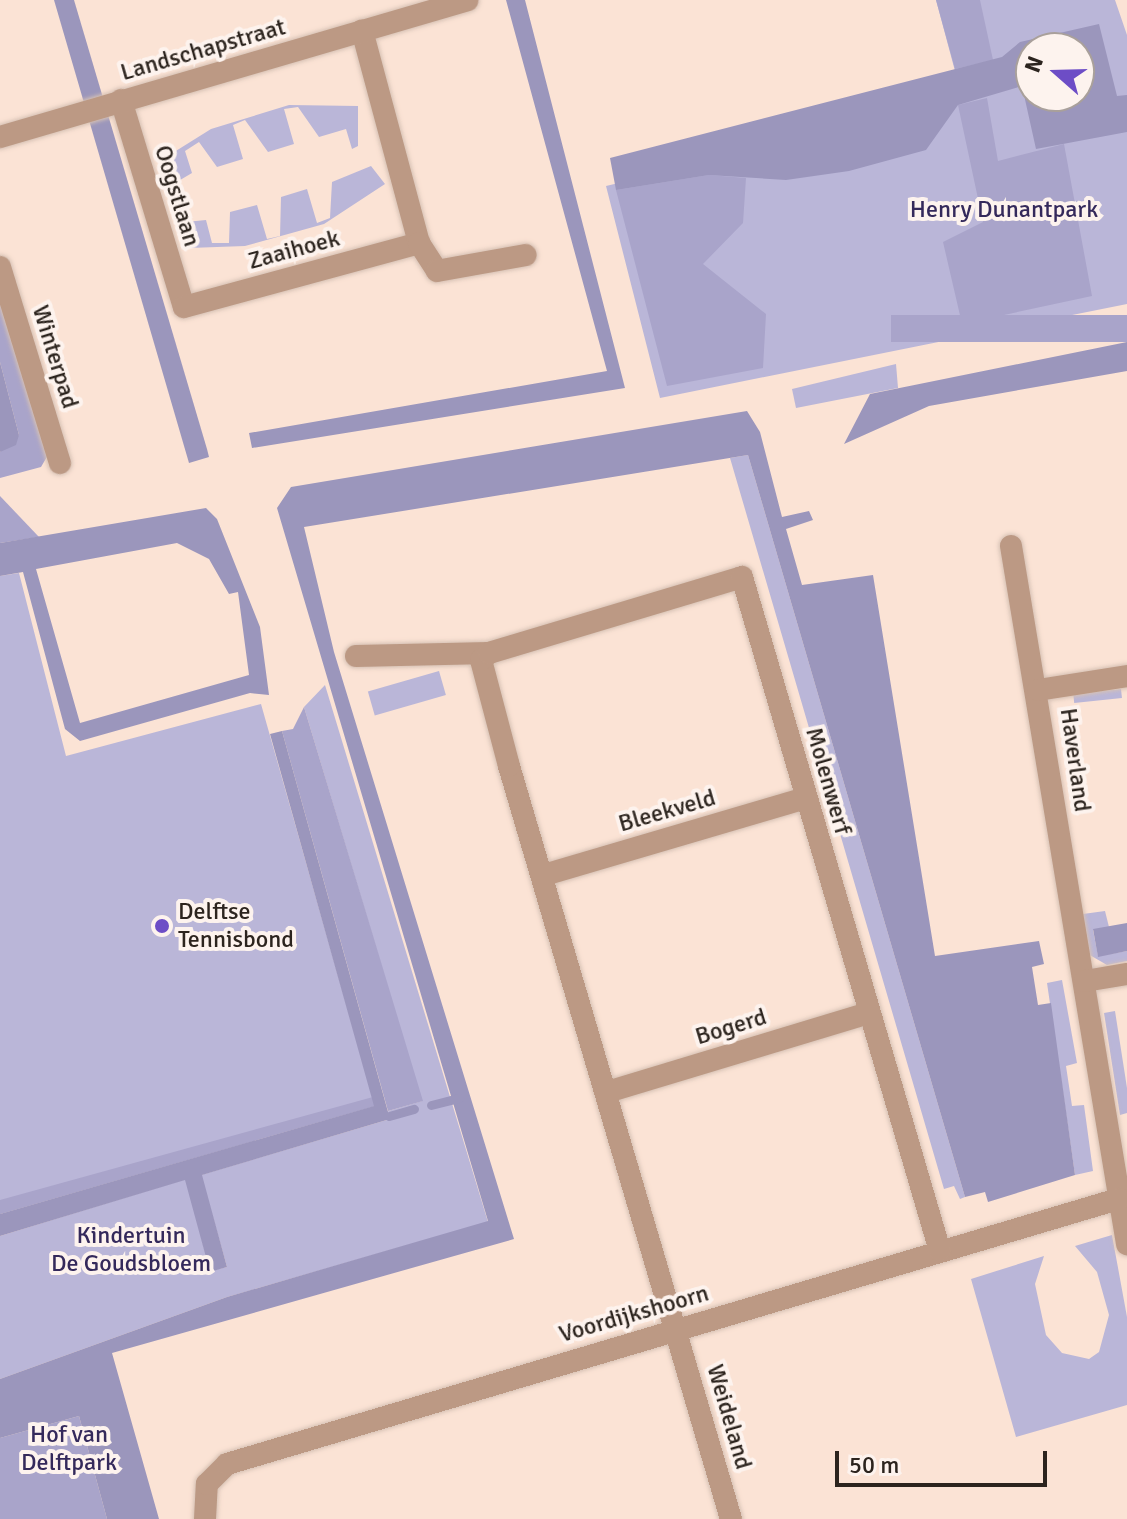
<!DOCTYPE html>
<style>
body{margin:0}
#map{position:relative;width:1127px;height:1519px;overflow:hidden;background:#fbe3d5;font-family:Signika,sans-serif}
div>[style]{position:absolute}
.green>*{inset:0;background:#bab6d8;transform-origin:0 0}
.forest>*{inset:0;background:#a9a4ca;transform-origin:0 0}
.water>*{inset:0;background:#9b96bc}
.stream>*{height:9px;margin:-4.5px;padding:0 4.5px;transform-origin:4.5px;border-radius:4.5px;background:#9b96bc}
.roads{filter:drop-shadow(0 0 2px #d6c1b4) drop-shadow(0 0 2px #d6c1b4)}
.minor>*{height:22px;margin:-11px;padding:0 11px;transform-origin:11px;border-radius:11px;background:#bc9984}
.dots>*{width:22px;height:22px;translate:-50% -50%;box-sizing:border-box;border:4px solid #fdf3ee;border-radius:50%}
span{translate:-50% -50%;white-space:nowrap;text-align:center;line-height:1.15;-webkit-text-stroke:8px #fdf3ee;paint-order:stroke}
.street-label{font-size:24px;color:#2c241e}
.park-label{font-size:24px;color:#34295b}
.poi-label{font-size:24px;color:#2c241e}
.left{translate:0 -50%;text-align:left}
.north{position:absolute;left:1015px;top:32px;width:80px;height:80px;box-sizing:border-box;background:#fdf3ee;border:2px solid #a9a09b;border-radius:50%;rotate:290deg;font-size:22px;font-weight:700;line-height:32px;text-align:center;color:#2c241e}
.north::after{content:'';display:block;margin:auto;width:28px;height:36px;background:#6d4dc6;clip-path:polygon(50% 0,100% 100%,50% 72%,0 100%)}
.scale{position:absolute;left:835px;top:1451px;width:212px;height:36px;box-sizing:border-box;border:4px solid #2c241e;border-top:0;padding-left:10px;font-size:24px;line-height:28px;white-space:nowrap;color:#2c241e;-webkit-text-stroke:6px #fdf3ee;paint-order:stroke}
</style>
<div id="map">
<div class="green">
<div style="clip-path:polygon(evenodd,936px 0,1115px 0,1127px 35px,1127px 304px,660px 398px,606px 186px,963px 101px,936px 0,1031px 48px,1079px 48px,1079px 96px,1031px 96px,1031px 48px)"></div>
<div style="clip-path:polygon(289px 105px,358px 106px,358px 146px,352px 149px,346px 129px,319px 137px,298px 107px,284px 109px,294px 144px,268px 152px,245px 120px,233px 125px,243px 159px,217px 167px,199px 142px,185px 151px,192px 173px,175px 183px,163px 159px,211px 129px)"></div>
<div style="clip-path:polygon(371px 166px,385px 184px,324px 224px,245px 246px,189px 248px,186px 222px,206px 220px,212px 243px,229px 243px,230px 212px,257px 205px,267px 239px,280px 236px,281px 197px,307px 189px,317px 223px,330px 218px,332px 182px)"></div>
<div style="clip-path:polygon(896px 364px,898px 388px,796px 408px,792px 389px)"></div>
<div style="clip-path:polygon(748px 455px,965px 1197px,960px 1199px,954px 1186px,944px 1189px,730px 458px)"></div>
<div style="clip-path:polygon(19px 573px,66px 756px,261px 704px,375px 1106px,0 1214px,0 576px)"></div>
<div style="left:439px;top:671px;width:25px;height:74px;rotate:74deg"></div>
<div style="clip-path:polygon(325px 685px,488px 1222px,227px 1297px,0 1379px,0 1236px,186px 1179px,210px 1271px,227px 1267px,201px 1175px,390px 1119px,388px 1111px,422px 1101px,304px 707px)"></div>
<div style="left:1121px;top:689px;width:9px;height:48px;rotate:84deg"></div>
<div style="clip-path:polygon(1105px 911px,1109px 927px,1093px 930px,1098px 956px,1127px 951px,1127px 961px,1107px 965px,1088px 954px,1083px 914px)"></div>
<div style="clip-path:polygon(1062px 980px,1077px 1063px,1066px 1066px,1072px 1106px,1084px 1105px,1093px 1171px,1075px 1175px,1047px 983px)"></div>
<div style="clip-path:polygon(1115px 1011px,1127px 1088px,1127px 1113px,1120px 1115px,1104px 1013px)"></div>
<div style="clip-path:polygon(1112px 1235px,1127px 1317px,1127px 1405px,1016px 1437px,971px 1279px,1044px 1256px,1035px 1284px,1046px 1335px,1062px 1353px,1089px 1359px,1099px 1352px,1109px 1315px,1097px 1272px,1075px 1246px)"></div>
</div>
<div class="forest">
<div style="clip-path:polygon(936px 0,980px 0,993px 60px,955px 69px)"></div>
<div style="clip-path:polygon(987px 98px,998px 161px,1064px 144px,1092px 296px,962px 324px,943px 242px,983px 222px,958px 105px)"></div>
<div style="clip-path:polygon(709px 175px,746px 178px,743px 223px,703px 264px,766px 314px,763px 368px,667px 386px,616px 190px)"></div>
<div style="clip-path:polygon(0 291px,48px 455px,41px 467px,0 478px,0 452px,19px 435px,0 362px)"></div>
<div style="left:1127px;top:315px;width:27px;height:236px;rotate:90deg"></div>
<div style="clip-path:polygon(0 496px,39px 537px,0 543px)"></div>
<div style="clip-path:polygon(304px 707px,423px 1101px,388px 1111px,282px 731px,293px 729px)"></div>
<div style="clip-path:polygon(373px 1097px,375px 1106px,0 1214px,0 1200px)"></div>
<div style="clip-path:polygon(79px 1416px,107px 1519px,0 1519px,0 1438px)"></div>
</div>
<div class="water">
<div style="clip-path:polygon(54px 0,74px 0,207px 449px,209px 457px,189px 463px)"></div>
<div style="clip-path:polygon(506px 0,525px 0,625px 388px,252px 448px,249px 433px,607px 371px)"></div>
<div style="clip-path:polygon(evenodd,1099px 24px,1117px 96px,1127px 95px,1127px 132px,1036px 149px,1022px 86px,958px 105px,926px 150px,849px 171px,786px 180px,709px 175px,616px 190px,610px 158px,1002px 57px,1020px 42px,1099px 24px,1031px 48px,1079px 48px,1079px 96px,1031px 96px,1031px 48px)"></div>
<div style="clip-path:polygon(1127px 342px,1127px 371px,929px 406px,844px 444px,870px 394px)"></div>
<div style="clip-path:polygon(0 362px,19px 435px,16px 445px,0 452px)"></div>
<div style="clip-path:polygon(747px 411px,760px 432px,782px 517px,809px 511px,813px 520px,786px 529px,802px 585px,873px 575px,935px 956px,1039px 941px,1044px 964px,1032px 967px,1038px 1005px,1051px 1003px,1075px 1175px,988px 1202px,985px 1192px,965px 1197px,748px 455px,304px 527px,334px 652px,514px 1239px,112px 1353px,159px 1519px,107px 1519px,79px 1416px,0 1438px,0 1379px,227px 1297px,488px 1221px,277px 508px,291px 487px)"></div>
<div style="clip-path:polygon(evenodd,206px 508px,217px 519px,260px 627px,269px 695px,250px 693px,80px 741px,65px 729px,23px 572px,0 576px,0 543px,206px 508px,177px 543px,209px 559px,229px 594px,238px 592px,249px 675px,80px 723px,36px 569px,177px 543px)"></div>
<div style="clip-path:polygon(282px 731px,390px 1119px,202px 1175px,227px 1267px,220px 1269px,210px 1272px,185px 1180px,0 1236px,0 1214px,374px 1106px,270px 734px)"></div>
<div style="clip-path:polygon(1127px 923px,1127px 951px,1098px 957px,1093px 929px)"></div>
</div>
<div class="stream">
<div style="left:431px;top:1105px;width:29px;rotate:-14deg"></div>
<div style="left:389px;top:1116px;width:26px;rotate:-16deg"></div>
</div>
<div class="roads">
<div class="minor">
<div style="left:121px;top:100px;width:216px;rotate:73.1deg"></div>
<div style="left:184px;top:307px;width:244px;rotate:-15.2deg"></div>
<div style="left:419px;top:243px;width:220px;rotate:-105deg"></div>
<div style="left:0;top:137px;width:487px;rotate:-16.3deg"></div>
<div style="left:419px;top:243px;width:33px;rotate:57deg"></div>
<div style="left:437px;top:271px;width:90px;rotate:-10.2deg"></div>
<div style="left:0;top:267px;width:205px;rotate:73deg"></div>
<div style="left:1011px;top:546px;width:708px;rotate:80.56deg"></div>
<div style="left:356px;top:656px;width:133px;rotate:-1.3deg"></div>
<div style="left:1038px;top:690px;width:90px;rotate:-8.9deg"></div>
<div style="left:544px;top:875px;width:272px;rotate:-16.4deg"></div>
<div style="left:1085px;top:981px;width:43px;rotate:-9.5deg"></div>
<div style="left:607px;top:1092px;width:274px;rotate:-16.8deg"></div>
<div style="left:205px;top:1519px;width:35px;rotate:-87deg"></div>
<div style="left:207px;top:1484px;width:28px;rotate:-45deg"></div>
<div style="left:227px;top:1464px;width:930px;rotate:-16.56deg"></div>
<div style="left:731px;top:1519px;width:785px;rotate:-106.43deg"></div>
<div style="left:509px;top:766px;width:110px;rotate:-104.8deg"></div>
<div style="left:481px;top:660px;width:11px;rotate:-41deg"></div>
<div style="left:489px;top:653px;width:264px;rotate:-16.7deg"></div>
<div style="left:742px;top:577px;width:702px;rotate:73.63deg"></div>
</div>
</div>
<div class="dots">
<div style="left:162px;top:926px;background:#6d4dc6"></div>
</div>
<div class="street-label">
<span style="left:203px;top:50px;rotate:-16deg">Landschapstraat</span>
<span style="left:177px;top:196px;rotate:73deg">Oogstlaan</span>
<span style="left:294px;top:250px;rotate:-15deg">Zaaihoek</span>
<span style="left:55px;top:357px;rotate:73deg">Winterpad</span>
<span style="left:1075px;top:760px;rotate:82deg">Haverland</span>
<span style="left:828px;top:781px;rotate:74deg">Molenwerf</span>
<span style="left:667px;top:811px;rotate:-16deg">Bleekveld</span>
<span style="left:731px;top:1027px;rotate:-17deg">Bogerd</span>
<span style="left:634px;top:1314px;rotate:-16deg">Voordijkshoorn</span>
<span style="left:729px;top:1417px;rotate:74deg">Weideland</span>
</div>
<div class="park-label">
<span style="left:1004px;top:210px">Henry Dunantpark</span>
<span style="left:131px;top:1250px">Kindertuin<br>De Goudsbloem</span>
<span style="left:69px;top:1449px">Hof van<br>Delftpark</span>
</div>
<div class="poi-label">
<span class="left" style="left:178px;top:926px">Delftse<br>Tennisbond</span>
</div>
<div class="north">N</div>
<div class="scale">50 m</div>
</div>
